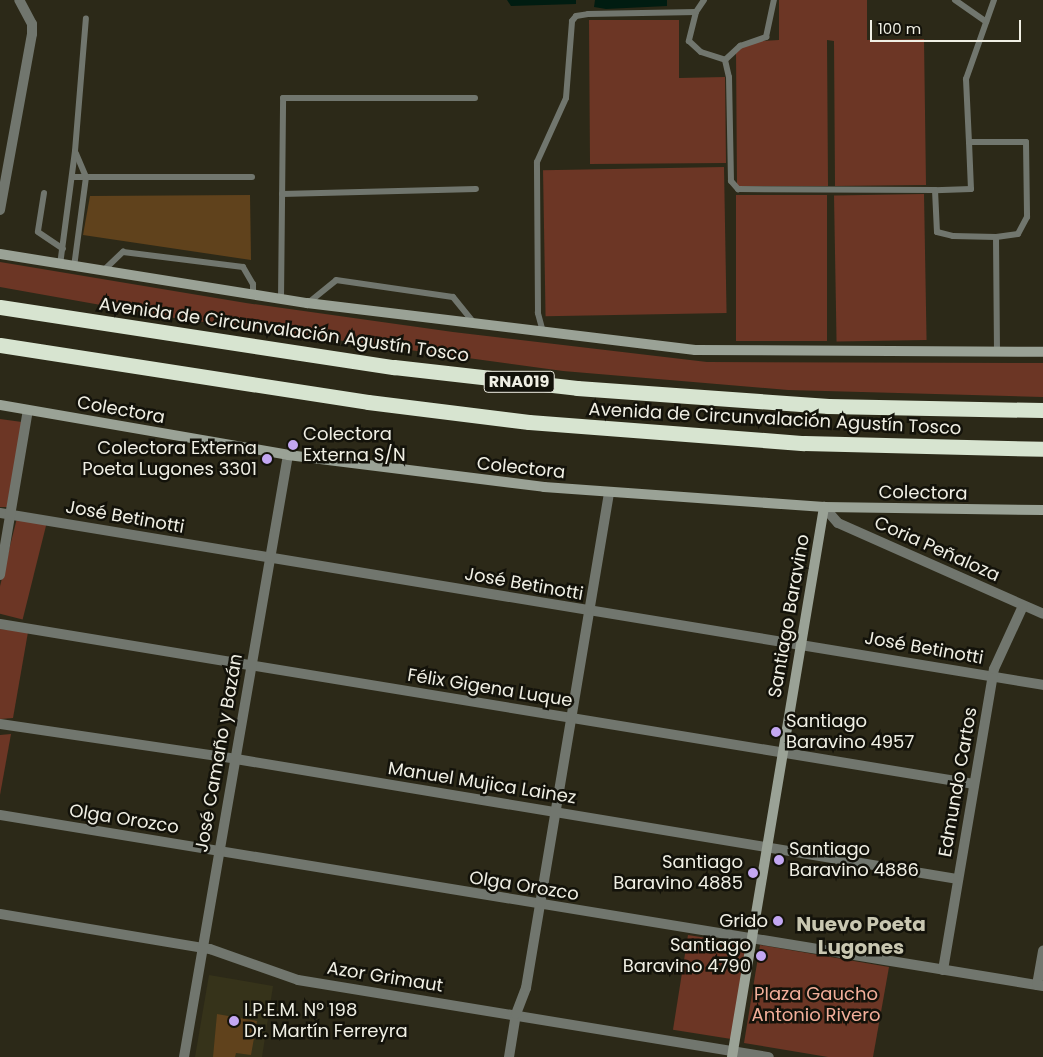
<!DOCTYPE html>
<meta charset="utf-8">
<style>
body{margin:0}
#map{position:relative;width:1043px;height:1057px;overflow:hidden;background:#2c2918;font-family:Poppins,sans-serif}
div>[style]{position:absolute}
.built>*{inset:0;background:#36331a}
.green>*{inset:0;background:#6c3625;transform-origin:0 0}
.water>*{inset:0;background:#001c11}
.building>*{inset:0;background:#60421c}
.lane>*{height:6px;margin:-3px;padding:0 3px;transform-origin:3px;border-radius:3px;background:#71766e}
.street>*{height:10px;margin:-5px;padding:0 5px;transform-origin:5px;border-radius:5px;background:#71766e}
.secondary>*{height:10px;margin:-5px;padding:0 5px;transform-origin:5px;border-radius:5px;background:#9aa296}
.highway>*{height:15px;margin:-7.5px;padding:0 7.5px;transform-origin:7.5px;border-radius:7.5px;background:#d7e4d0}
.dots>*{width:14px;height:14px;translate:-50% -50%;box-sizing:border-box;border:2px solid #13120a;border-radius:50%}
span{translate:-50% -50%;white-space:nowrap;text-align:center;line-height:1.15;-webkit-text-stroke:5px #13120a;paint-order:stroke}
.shield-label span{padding:1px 4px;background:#13120a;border:1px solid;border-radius:4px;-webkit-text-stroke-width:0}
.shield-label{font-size:16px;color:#f0efe4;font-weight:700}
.street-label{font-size:18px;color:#f0efe4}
.poi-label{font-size:18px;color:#f0efe4}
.left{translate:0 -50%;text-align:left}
.right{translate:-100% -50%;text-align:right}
.park-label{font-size:18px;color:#f3af9a}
.quarter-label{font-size:20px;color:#c9c7b1;font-weight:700}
.scale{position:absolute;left:870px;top:20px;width:151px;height:22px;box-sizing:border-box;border:2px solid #f0efe4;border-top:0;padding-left:6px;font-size:15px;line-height:18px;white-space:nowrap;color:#f0efe4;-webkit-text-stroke:4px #13120a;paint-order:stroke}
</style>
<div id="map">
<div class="built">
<div style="clip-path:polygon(209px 975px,273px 986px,262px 1057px,195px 1057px)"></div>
</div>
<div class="green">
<div style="clip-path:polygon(779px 0,867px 0,867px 40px,924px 39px,926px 185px,835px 186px,834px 41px,827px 40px,828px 186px,737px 186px,736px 50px,761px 41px,779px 40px)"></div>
<div style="clip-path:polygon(589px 20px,679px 20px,679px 78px,725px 77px,726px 163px,590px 164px)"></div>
<div style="left:724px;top:167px;width:146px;height:181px;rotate:89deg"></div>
<div style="left:924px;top:194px;width:146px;height:90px;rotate:89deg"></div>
<div style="left:736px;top:195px;width:91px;height:146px"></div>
<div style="clip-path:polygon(0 262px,246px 303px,453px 332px,707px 362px,1043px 363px,1043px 397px,788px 390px,563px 371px,168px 317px,0 287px)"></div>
<div style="clip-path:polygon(0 419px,22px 422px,7px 507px,0 507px)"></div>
<div style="left:17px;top:518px;width:30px;height:97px;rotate:14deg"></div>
<div style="clip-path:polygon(0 629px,28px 632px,13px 718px,0 719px)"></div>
<div style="clip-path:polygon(11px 734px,0 795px,0 735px)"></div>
<div style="left:688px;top:935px;width:59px;height:96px;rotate:9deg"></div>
<div style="clip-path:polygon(760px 945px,889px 967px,873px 1057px,828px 1057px,744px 1043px)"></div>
</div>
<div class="water">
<div style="clip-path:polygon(507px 0,576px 0,576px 4px,511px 6px)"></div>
<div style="clip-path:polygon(595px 0,667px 0,667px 6px,606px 9px,594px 7px)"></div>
</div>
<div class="building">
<div style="clip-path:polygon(250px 195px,251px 260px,83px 235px,90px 196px)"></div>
<div style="clip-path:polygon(217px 1014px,257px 1021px,251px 1055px,236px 1053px,235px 1057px,213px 1057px)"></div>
</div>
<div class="lane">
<div style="left:704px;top:0;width:14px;rotate:124deg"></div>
<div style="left:696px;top:12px;width:30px;rotate:104deg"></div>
<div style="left:689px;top:41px;width:16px;rotate:43deg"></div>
<div style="left:701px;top:52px;width:25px;rotate:18deg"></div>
<div style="left:725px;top:60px;width:17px;rotate:77deg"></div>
<div style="left:729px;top:77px;width:104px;rotate:88.9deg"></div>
<div style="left:731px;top:181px;width:11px;rotate:49deg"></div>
<div style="left:738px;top:189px;width:197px;rotate:0.3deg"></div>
<div style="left:955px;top:0;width:38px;rotate:35deg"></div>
<div style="left:994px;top:0;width:84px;rotate:109.5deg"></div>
<div style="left:966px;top:79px;width:63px;rotate:87.3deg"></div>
<div style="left:969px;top:142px;width:57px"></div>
<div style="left:1026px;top:142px;width:75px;rotate:89.2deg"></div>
<div style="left:1027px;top:217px;width:19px;rotate:118deg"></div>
<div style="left:1018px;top:234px;width:22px;rotate:172deg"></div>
<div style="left:996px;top:237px;width:114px;rotate:89.5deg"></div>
<div style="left:725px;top:60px;width:21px;rotate:-43deg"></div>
<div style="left:740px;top:46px;width:28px;rotate:-19deg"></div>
<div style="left:766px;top:37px;width:38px;rotate:-78deg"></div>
<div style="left:969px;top:142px;width:47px;rotate:87.6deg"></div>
<div style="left:971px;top:189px;width:36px;rotate:178deg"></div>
<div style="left:935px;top:190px;width:42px;rotate:87.3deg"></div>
<div style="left:937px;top:232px;width:16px;rotate:14deg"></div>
<div style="left:953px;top:236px;width:43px;rotate:1.3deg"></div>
<div style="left:72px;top:177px;width:180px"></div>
<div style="left:44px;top:193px;width:39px;rotate:99deg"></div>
<div style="left:38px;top:232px;width:30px;rotate:34deg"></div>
<div style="left:282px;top:194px;width:194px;rotate:-1.5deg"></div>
<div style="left:60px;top:265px;width:115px;rotate:-82.5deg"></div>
<div style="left:75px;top:151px;width:133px;rotate:-85.3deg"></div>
<div style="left:74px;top:267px;width:91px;rotate:-82.4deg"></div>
<div style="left:86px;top:177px;width:26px;rotate:-113deg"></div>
<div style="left:103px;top:271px;width:28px;rotate:-44deg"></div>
<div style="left:123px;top:252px;width:121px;rotate:7.1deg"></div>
<div style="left:243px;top:267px;width:20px;rotate:60deg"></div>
<div style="left:253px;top:284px;width:11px;rotate:90deg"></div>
<div style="left:281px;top:299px;width:201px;rotate:-89.4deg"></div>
<div style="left:283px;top:98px;width:192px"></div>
<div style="left:308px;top:303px;width:36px;rotate:-39deg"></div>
<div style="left:336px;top:280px;width:118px;rotate:8.3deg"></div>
<div style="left:453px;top:297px;width:33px;rotate:51deg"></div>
<div style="left:543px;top:332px;width:20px;rotate:-105deg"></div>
<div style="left:538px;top:313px;width:151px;rotate:-90.4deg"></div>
<div style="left:537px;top:162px;width:70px;rotate:-65.6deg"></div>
<div style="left:566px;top:98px;width:77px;rotate:-85.5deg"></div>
<div style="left:572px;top:21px;width:6px;rotate:-51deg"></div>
<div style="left:576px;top:16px;width:12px;rotate:-9deg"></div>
<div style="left:588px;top:14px;width:108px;rotate:-1.1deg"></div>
</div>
<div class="street">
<div style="left:0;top:210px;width:179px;rotate:-79.7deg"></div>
<div style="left:32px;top:34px;width:10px;rotate:-90deg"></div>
<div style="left:32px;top:24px;width:27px;rotate:-118deg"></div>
<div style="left:824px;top:507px;width:21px;rotate:49deg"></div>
<div style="left:838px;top:523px;width:224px;rotate:23.9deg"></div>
<div style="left:0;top:513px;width:1057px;rotate:9.36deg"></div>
<div style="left:0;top:575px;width:167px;rotate:-80.4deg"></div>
<div style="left:0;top:624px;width:987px;rotate:9.33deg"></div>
<div style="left:0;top:724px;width:239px;rotate:8.4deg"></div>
<div style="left:236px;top:759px;width:732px;rotate:9.44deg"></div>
<div style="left:0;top:815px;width:1057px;rotate:9.31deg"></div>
<div style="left:0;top:914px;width:213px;rotate:9.5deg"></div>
<div style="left:210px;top:949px;width:93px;rotate:19.4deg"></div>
<div style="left:298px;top:980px;width:477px;rotate:9.3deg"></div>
<div style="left:943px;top:970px;width:305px;rotate:-80.4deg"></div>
<div style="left:994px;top:669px;width:69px;rotate:-65.3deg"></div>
<div style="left:1037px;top:985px;width:35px;rotate:-80deg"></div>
<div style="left:184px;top:1057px;width:611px;rotate:-80.2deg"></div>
<div style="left:509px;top:1057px;width:44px;rotate:-80.8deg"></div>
<div style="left:516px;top:1014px;width:28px;rotate:-69deg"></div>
<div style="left:526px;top:988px;width:502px;rotate:-80.48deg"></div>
</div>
<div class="secondary">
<div style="left:0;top:254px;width:311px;rotate:9.1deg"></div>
<div style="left:307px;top:303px;width:391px;rotate:6.9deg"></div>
<div style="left:695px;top:350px;width:348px;rotate:0.3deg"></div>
<div style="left:0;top:405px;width:292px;rotate:9.8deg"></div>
<div style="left:288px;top:455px;width:258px;rotate:7.1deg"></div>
<div style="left:544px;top:487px;width:281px;rotate:4.1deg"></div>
<div style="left:824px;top:507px;width:219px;rotate:0.8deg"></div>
<div style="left:732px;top:1057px;width:558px;rotate:-80.5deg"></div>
</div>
<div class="highway">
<div style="left:0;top:307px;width:399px;rotate:8.7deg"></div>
<div style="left:394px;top:367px;width:184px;rotate:6.5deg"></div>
<div style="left:577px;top:388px;width:252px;rotate:4.1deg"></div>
<div style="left:828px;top:406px;width:215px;rotate:1.1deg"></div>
<div style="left:0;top:345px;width:372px;rotate:8.8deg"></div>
<div style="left:368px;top:402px;width:162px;rotate:7.1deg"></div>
<div style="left:529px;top:422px;width:276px;rotate:4.4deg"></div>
<div style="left:804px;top:443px;width:239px;rotate:1.4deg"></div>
</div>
<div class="dots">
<div style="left:293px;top:445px;background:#c3a7f2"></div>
<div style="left:267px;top:459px;background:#c3a7f2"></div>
<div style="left:776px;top:732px;background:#c3a7f2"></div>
<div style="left:779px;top:860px;background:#c3a7f2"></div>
<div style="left:753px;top:873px;background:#c3a7f2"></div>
<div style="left:778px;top:921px;background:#c3a7f2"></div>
<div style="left:761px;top:956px;background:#c3a7f2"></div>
<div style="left:234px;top:1021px;background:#c3a7f2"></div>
</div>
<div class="shield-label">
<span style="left:519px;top:382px">RNA019</span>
</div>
<div class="street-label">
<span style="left:284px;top:330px;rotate:8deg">Avenida de Circunvalación Agustín Tosco</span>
<span style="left:121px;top:410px;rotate:10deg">Colectora</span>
<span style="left:775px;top:419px;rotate:3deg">Avenida de Circunvalación Agustín Tosco</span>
<span style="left:521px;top:468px;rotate:6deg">Colectora</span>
<span style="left:923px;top:493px;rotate:1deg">Colectora</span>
<span style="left:125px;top:517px;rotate:10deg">José Betinotti</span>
<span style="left:937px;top:549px;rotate:24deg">Coria Peñaloza</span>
<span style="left:524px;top:584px;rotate:10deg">José Betinotti</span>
<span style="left:789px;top:616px;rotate:-80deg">Santiago Baravino</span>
<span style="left:924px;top:648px;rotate:10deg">José Betinotti</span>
<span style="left:490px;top:688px;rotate:9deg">Félix Gigena Luque</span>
<span style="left:219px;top:753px;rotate:-80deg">José Camaño y Bazán</span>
<span style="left:958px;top:782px;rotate:-80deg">Edmundo Cartos</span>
<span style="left:482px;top:783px;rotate:9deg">Manuel Mujica Lainez</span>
<span style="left:124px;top:819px;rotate:9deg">Olga Orozco</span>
<span style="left:524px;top:886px;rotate:9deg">Olga Orozco</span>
<span style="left:385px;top:977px;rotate:9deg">Azor Grimaut</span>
</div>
<div class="poi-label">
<span class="left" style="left:303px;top:445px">Colectora<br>Externa S/N</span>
<span class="right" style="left:257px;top:459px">Colectora Externa<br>Poeta Lugones 3301</span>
<span class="left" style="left:786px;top:732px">Santiago<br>Baravino 4957</span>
<span class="left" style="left:789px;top:860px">Santiago<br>Baravino 4886</span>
<span class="right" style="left:743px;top:873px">Santiago<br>Baravino 4885</span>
<span class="right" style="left:768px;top:921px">Grido</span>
<span class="right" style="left:751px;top:956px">Santiago<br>Baravino 4790</span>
<span class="left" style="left:244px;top:1021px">I.P.E.M. Nº 198<br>Dr. Martín Ferreyra</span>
</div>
<div class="park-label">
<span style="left:816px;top:1005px">Plaza Gaucho<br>Antonio Rivero</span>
</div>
<div class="quarter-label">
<span style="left:861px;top:936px">Nuevo Poeta<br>Lugones</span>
</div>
<div class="scale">100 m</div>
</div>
